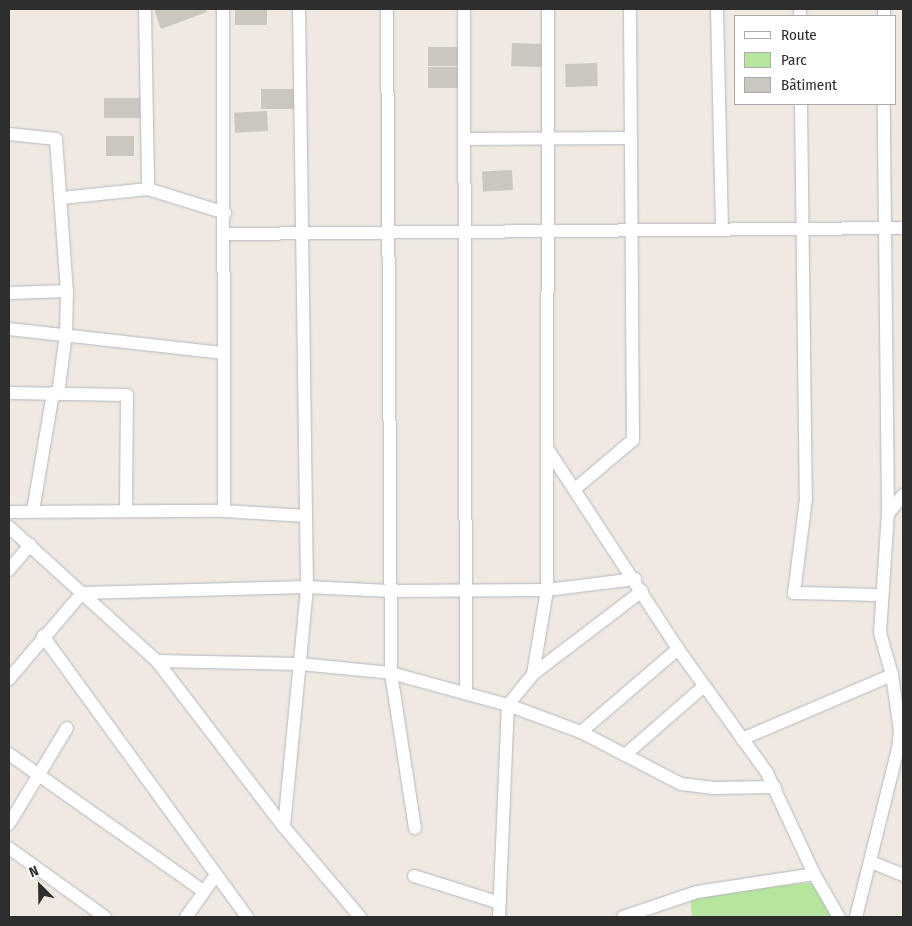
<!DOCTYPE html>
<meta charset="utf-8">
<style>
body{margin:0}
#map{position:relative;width:912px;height:926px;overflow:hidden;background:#efe9e1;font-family:"Fira Sans Condensed",sans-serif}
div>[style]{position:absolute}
.green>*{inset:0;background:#b6e59e}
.building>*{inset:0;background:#cbc7bf;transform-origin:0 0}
.roads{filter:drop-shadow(0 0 1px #b4b7c1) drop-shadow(0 0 1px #b4b7c1)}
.minor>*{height:12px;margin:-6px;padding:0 6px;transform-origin:6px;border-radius:6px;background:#fff}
span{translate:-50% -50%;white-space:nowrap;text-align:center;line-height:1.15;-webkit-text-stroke:4px #fff;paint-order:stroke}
.frame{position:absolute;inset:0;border:10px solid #2e2e2e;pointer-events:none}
.legend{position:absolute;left:734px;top:15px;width:162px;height:90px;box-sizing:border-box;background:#fff;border:1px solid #ababab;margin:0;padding:6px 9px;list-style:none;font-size:15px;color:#2e2e2e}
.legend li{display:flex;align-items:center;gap:10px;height:25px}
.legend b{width:25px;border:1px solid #ababab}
.north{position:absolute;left:15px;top:861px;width:50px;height:50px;-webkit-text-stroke:4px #fff;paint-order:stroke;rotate:337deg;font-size:14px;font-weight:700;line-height:20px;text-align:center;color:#2e2e2e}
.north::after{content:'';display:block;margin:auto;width:18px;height:22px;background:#2e2e2e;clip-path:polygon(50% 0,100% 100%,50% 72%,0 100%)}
</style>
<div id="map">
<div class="green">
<div style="clip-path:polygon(819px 882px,831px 917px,692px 917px,690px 894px)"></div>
</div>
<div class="building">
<div style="clip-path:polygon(154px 9px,206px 9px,207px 12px,161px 29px)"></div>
<div style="left:235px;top:9px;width:32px;height:16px"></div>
<div style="left:512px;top:43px;width:32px;height:23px;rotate:2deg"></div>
<div style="left:428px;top:47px;width:30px;height:19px"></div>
<div style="left:597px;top:63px;width:23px;height:32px;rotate:88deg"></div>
<div style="left:458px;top:67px;width:21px;height:30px;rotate:90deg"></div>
<div style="left:294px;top:89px;width:20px;height:33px;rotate:90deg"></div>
<div style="left:104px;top:98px;width:37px;height:20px"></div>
<div style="left:267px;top:111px;width:20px;height:33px;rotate:87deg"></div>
<div style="left:106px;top:136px;width:28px;height:20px"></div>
<div style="left:512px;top:170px;width:20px;height:30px;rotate:87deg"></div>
</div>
<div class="roads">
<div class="minor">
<div style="left:145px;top:9px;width:180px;rotate:89deg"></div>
<div style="left:223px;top:9px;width:502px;rotate:89.89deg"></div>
<div style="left:387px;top:9px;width:664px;rotate:89.65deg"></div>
<div style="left:391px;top:673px;width:157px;rotate:81.2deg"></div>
<div style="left:464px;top:9px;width:684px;rotate:89.83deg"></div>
<div style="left:717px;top:9px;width:221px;rotate:88.7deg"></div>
<div style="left:800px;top:9px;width:7px;rotate:90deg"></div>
<div style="left:884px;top:9px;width:7px;rotate:90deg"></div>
<div style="left:801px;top:104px;width:395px;rotate:89.3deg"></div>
<div style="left:806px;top:499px;width:95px;rotate:97.3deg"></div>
<div style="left:794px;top:593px;width:88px;rotate:1.3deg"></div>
<div style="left:9px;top:134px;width:47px;rotate:6.1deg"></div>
<div style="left:56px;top:139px;width:152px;rotate:85.9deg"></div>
<div style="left:67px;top:291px;width:43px;rotate:91.3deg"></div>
<div style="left:66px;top:334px;width:61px;rotate:97.6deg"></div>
<div style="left:464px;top:139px;width:167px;rotate:-0.3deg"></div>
<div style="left:62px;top:198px;width:86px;rotate:-6deg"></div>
<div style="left:148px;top:189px;width:81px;rotate:17.3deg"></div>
<div style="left:225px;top:234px;width:678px;rotate:-0.51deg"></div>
<div style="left:9px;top:293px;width:58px;rotate:-2deg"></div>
<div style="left:9px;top:329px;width:214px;rotate:6.4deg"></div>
<div style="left:9px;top:393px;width:118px;rotate:1deg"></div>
<div style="left:127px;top:395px;width:115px;rotate:90.5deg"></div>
<div style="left:547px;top:448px;width:240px;rotate:56.9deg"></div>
<div style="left:678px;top:649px;width:153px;rotate:54.3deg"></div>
<div style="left:767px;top:773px;width:111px;rotate:65deg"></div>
<div style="left:814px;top:874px;width:50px;rotate:59.8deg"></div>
<div style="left:575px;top:489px;width:76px;rotate:-40.2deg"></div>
<div style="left:633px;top:440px;width:431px;rotate:-90.4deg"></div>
<div style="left:33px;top:511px;width:120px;rotate:-80.4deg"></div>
<div style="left:9px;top:512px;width:215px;rotate:-0.3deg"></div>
<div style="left:224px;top:511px;width:82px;rotate:3.5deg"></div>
<div style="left:888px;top:514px;width:24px;rotate:-52deg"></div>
<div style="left:9px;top:527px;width:200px;rotate:42.2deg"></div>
<div style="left:157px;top:661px;width:209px;rotate:52.6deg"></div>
<div style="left:284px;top:827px;width:118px;rotate:49.8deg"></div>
<div style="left:9px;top:570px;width:33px;rotate:-50deg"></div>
<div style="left:43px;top:636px;width:347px;rotate:54deg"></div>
<div style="left:157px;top:661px;width:143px;rotate:1.2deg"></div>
<div style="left:300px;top:664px;width:91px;rotate:5.6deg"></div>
<div style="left:391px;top:673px;width:121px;rotate:15.3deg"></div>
<div style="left:508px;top:705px;width:78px;rotate:20.3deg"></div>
<div style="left:581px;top:732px;width:113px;rotate:27.5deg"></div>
<div style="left:681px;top:784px;width:31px;rotate:7deg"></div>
<div style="left:712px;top:788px;width:63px;rotate:-0.9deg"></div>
<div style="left:533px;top:674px;width:137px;rotate:-37.3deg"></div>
<div style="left:9px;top:679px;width:113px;rotate:-49.7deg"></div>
<div style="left:82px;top:593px;width:225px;rotate:-1.5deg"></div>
<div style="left:307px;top:587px;width:83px;rotate:2.8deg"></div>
<div style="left:390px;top:591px;width:157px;rotate:-0.4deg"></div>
<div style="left:547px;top:590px;width:89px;rotate:-7.1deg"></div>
<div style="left:581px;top:732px;width:128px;rotate:-40.6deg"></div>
<div style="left:742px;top:739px;width:163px;rotate:-23.1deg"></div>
<div style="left:9px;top:754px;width:237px;rotate:35.2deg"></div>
<div style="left:625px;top:755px;width:105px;rotate:-41.1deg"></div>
<div style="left:9px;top:824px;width:112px;rotate:-58.9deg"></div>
<div style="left:284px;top:827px;width:241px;rotate:-84.5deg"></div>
<div style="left:307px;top:587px;width:578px;rotate:-90.79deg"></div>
<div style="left:9px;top:848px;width:118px;rotate:35.7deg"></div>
<div style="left:871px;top:862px;width:35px;rotate:22deg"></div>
<div style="left:414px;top:876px;width:90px;rotate:17.4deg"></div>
<div style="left:186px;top:917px;width:52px;rotate:-54.5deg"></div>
<div style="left:499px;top:917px;width:212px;rotate:-87.6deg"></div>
<div style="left:508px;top:705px;width:40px;rotate:-51deg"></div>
<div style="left:533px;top:674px;width:85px;rotate:-80.5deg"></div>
<div style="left:547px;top:590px;width:581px;rotate:-89.9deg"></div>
<div style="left:623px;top:917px;width:78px;rotate:-18.7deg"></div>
<div style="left:697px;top:892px;width:118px;rotate:-8.7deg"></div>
<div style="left:856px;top:917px;width:173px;rotate:-76deg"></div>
<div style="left:898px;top:749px;width:18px;rotate:-84deg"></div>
<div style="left:900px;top:731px;width:57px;rotate:-98.1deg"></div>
<div style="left:892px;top:675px;width:44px;rotate:-105.9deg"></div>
<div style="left:880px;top:633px;width:119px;rotate:-86.2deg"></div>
<div style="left:888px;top:514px;width:410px;rotate:-90.6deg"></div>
</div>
</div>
<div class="frame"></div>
<ul class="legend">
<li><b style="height:6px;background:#fff"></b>Route</li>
<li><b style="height:14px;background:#b6e59e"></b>Parc</li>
<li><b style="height:14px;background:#cbc7bf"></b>Bâtiment</li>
</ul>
<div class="north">N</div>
</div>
